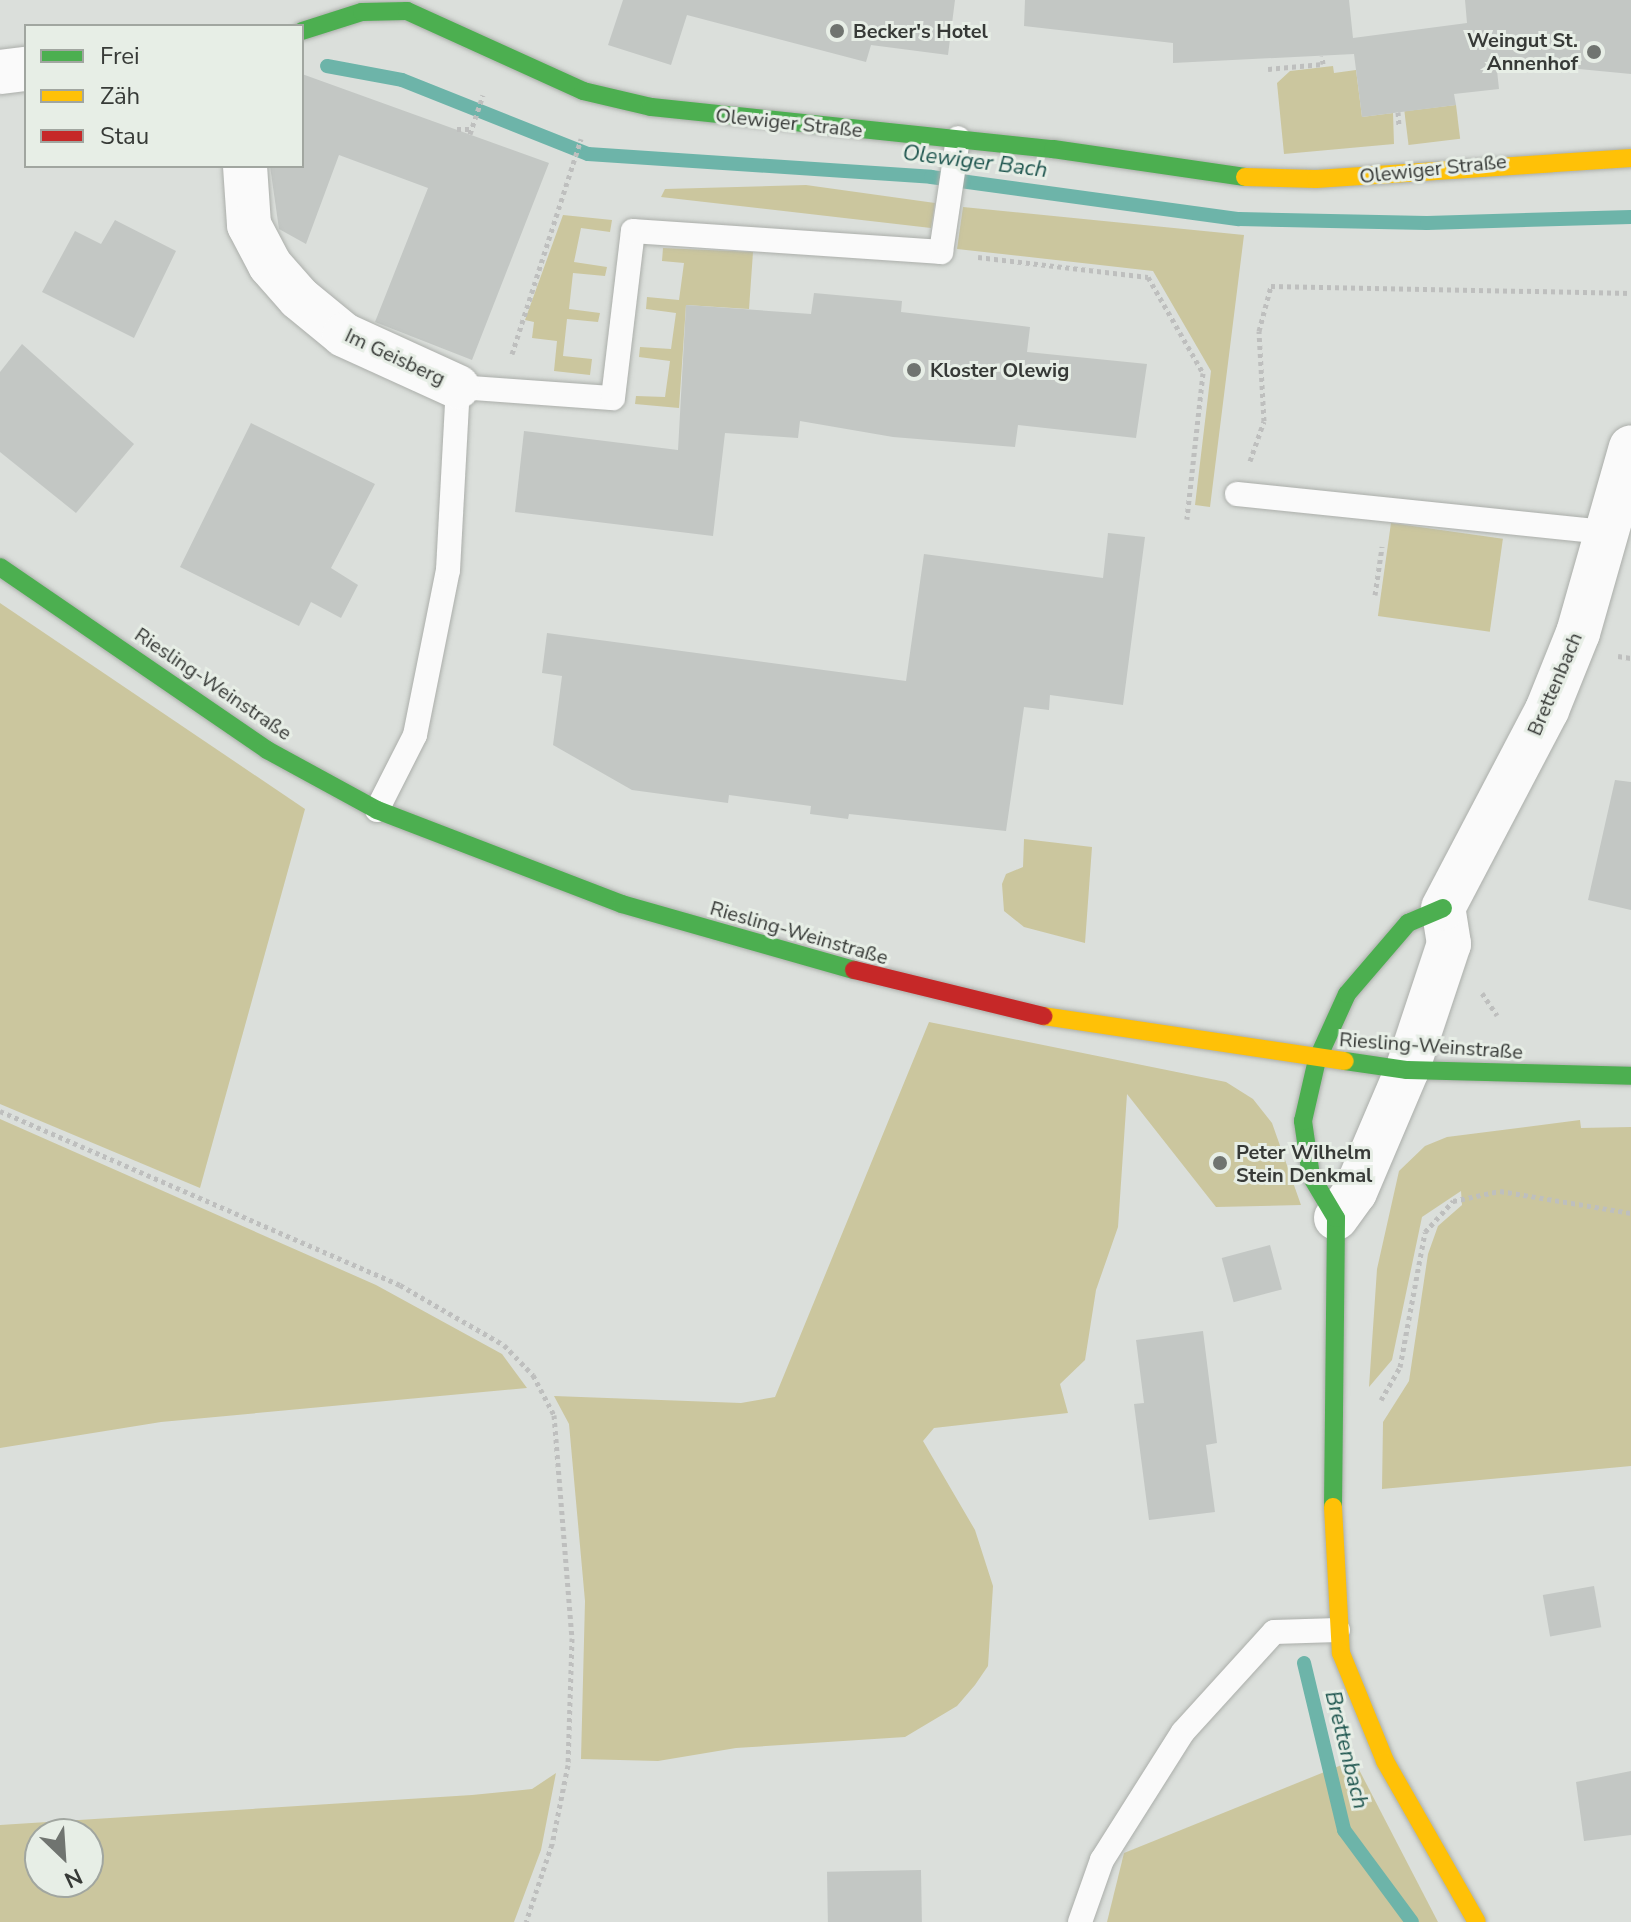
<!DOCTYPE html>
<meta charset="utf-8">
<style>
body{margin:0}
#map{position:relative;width:1631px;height:1922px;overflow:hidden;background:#dbdfdb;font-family:"Nunito Sans",sans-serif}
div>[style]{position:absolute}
.green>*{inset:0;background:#cbc69e;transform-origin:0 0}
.stream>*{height:14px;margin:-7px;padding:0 7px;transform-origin:7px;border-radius:7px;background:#6db4a9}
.building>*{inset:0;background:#c3c7c4;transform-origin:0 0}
.path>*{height:5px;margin-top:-2.5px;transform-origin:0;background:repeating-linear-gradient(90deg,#bebfbe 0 4px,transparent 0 8px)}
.roads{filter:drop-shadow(0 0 2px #abaeaa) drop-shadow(0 0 2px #abaeaa)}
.lane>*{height:24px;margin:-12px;padding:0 12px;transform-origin:12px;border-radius:12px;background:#fafafa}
.street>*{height:44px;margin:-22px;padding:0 22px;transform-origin:22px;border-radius:22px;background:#fafafa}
.fast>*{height:18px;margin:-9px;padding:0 9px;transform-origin:9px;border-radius:9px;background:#4caf50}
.slow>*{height:18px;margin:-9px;padding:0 9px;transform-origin:9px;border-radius:9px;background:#ffc107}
.jam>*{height:18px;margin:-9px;padding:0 9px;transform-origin:9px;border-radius:9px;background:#c62828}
.dots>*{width:22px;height:22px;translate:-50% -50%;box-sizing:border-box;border:4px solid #e7eee6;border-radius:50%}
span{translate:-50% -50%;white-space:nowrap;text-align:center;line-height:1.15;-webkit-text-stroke:6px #e7eee6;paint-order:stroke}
.poi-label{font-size:20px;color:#373a37;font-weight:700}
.left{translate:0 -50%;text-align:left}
.right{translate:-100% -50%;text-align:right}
.street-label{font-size:20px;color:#373a37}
.water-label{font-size:22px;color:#1f564f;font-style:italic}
.legend{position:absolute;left:24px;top:24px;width:280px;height:144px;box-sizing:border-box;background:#e7eee6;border:2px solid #a1a6a0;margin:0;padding:10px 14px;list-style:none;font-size:24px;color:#373a37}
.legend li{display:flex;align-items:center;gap:16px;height:40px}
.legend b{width:40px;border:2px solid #a1a6a0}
.north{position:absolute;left:24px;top:1818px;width:80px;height:80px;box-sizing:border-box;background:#e7eee6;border:2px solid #a1a6a0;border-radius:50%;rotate:155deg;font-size:22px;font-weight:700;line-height:32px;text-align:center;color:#373a37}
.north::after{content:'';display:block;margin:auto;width:28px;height:36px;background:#707470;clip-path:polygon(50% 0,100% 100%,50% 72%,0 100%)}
</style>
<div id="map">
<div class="green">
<div style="clip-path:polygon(1333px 66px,1334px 73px,1356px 70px,1362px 117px,1393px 113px,1394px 144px,1284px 154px,1277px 83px,1290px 71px)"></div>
<div style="left:1456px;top:105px;width:34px;height:52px;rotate:83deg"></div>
<div style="clip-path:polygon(806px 185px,935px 203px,931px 228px,661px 197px,665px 189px)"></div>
<div style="clip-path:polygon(963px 207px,1244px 235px,1210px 507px,1195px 505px,1211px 371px,1153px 271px,957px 249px)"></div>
<div style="clip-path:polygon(563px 215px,612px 220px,610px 232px,581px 228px,574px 262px,607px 267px,605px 276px,573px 273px,569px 309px,600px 313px,598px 322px,567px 319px,563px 356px,592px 359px,590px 375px,554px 371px,557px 341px,532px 338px,534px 322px,525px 320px)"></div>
<div style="clip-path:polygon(663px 248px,753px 252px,749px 309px,686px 305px,679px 408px,635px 404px,636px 396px,665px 397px,670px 361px,639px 357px,640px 347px,671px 349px,676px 313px,646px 309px,647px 297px,679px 300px,684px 263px,662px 261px)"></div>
<div style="left:1391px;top:523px;width:113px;height:94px;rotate:8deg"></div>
<div style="clip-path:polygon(0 603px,305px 809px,200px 1188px,0 1104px)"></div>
<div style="clip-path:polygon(1024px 839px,1092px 847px,1085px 943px,1024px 927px,1004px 911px,1002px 884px,1006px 874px,1023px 867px)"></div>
<div style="clip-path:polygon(929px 1022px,1226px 1082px,1253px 1099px,1272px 1123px,1301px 1205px,1216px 1207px,1127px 1094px,1118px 1227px,1096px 1290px,1085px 1360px,1060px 1384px,1068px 1413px,934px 1428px,923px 1441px,975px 1530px,993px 1586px,988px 1666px,975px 1685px,957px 1706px,905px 1737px,736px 1748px,658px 1761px,581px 1759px,585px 1601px,569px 1424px,554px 1396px,741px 1403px,775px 1397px)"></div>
<div style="clip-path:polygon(0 1119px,376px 1285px,502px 1354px,527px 1388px,161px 1422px,0 1448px)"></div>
<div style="clip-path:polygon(1580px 1120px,1581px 1128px,1631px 1127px,1631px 1466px,1382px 1489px,1383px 1422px,1409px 1381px,1428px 1254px,1438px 1226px,1462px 1205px,1461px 1191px,1422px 1217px,1392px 1360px,1369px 1387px,1377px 1269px,1399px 1171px,1425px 1146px,1447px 1137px)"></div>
<div style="clip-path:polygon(1354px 1760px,1438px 1922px,1107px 1922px,1124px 1853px)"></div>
<div style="clip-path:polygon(evenodd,556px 1773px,541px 1850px,514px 1922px,0 1922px,0 1825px,472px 1795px,532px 1789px,556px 1773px,40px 1834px,88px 1834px,88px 1882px,40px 1882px,40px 1834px)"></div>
</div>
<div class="stream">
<div style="left:327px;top:66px;width:76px;rotate:10.6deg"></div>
<div style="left:402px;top:80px;width:200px;rotate:21.7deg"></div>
<div style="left:588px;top:154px;width:344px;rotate:3.8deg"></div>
<div style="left:931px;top:177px;width:311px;rotate:7.8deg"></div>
<div style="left:1239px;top:219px;width:188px;rotate:1.2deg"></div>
<div style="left:1427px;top:223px;width:204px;rotate:-1.7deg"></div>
<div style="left:1304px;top:1663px;width:172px;rotate:76.5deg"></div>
<div style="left:1344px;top:1830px;width:114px;rotate:53.5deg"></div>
</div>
<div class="building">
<div style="clip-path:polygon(623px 0,955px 0,948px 55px,871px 45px,866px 62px,687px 15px,671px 65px,608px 45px)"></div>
<div style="clip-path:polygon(1025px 0,1349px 0,1353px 38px,1467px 23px,1465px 0,1631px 0,1631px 74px,1496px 61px,1499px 89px,1454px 94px,1456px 105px,1362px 117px,1354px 54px,1173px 63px,1173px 43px,1024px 26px)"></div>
<div style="clip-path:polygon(302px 74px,549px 163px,472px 360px,375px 322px,428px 188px,339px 155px,306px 244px,279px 229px,270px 166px,302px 166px)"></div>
<div style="clip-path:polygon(115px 220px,176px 251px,134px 338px,42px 292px,75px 231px,101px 244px)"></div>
<div style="clip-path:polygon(814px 293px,902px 301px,901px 312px,1030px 327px,1027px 352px,1147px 364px,1136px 438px,1018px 425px,1015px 447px,893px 437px,800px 421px,798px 438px,725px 433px,713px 536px,515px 512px,524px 431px,678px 450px,686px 305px,811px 314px)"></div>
<div style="clip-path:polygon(22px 344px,134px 444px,76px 513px,0 452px,0 372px)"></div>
<div style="clip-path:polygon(251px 423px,375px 484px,331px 568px,358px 585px,341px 618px,311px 602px,299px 626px,180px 567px)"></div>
<div style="clip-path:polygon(1108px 533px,1145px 537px,1123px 705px,1050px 695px,1049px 710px,1024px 707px,1006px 831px,849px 814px,848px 819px,810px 814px,811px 806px,729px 795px,728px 803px,632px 790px,553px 745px,562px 676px,542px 673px,547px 633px,906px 681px,924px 554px,1103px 578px)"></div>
<div style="clip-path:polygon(1615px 780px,1631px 782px,1631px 910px,1588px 900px)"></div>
<div style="left:1270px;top:1245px;width:46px;height:50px;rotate:75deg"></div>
<div style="clip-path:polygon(1203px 1331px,1217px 1443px,1206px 1445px,1215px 1512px,1149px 1520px,1134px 1404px,1144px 1403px,1136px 1340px)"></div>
<div style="left:1594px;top:1586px;width:42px;height:52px;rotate:80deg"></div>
<div style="clip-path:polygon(1631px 1771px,1631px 1835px,1584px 1841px,1576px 1782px)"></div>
<div style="left:921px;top:1870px;width:52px;height:94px;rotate:89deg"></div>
</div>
<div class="path">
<div style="left:1268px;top:69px;width:55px;rotate:-5.2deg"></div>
<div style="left:1323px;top:64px;width:8px;rotate:-97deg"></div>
<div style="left:1398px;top:112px;width:15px;rotate:86deg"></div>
<div style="left:457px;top:129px;width:14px"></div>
<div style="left:470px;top:134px;width:41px;rotate:-71.6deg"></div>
<div style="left:978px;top:257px;width:171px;rotate:6.7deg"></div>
<div style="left:1148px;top:277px;width:111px;rotate:60.2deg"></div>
<div style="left:1203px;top:373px;width:147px;rotate:96.3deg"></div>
<div style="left:512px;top:354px;width:226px;rotate:-72.2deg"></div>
<div style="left:1250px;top:461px;width:42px;rotate:-70.7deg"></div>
<div style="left:1264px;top:421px;width:90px;rotate:-93.2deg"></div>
<div style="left:1259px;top:331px;width:47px;rotate:-75.1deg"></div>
<div style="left:1271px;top:286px;width:360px;rotate:1.1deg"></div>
<div style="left:1375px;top:595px;width:49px;rotate:-81.7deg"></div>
<div style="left:1618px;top:656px;width:13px;rotate:9deg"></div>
<div style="left:1482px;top:993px;width:27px;rotate:56deg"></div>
<div style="left:0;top:1111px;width:436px;rotate:23.5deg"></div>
<div style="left:400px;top:1285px;width:120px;rotate:30deg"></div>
<div style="left:504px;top:1345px;width:42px;rotate:46deg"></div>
<div style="left:533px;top:1375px;width:45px;rotate:62.3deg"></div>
<div style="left:554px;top:1415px;width:224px;rotate:85.4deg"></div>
<div style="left:572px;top:1638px;width:127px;rotate:91.8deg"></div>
<div style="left:568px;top:1765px;width:81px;rotate:101.4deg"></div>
<div style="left:552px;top:1844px;width:82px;rotate:108.4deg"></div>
<div style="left:1381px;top:1400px;width:38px;rotate:-60deg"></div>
<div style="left:1400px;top:1367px;width:137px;rotate:-79.5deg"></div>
<div style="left:1425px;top:1232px;width:42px;rotate:-47.9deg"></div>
<div style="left:1453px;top:1201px;width:48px;rotate:-12deg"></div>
<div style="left:1500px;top:1191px;width:133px;rotate:9.5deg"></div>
</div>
<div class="roads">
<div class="lane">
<div style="left:1237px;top:494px;width:372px;rotate:5.9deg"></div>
<div style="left:377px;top:810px;width:84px;rotate:-63.1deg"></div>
<div style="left:415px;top:735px;width:168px;rotate:-78.7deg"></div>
<div style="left:448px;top:570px;width:183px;rotate:-86.9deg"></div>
<div style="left:458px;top:387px;width:155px;rotate:4.1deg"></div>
<div style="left:613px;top:398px;width:168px;rotate:-83.2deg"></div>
<div style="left:633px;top:231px;width:309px;rotate:3.9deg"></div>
<div style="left:941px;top:252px;width:115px;rotate:-81.5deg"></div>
<div style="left:1080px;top:1922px;width:66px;rotate:-70.5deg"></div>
<div style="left:1102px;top:1860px;width:151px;rotate:-57.7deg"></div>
<div style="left:1183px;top:1732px;width:135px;rotate:-47.7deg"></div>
<div style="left:1274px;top:1632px;width:64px;rotate:-1.8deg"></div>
</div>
<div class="street">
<div style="left:0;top:72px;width:26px;rotate:-7deg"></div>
<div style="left:245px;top:166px;width:59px;rotate:86.1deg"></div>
<div style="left:249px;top:225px;width:45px;rotate:62.3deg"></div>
<div style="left:270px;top:265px;width:44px;rotate:48.7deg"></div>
<div style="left:299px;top:298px;width:58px;rotate:39.4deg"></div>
<div style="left:344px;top:335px;width:125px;rotate:24.5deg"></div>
<div style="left:1336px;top:1218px;width:32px;rotate:-54deg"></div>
<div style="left:1355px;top:1192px;width:133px;rotate:-66.9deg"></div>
<div style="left:1407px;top:1070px;width:133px;rotate:-71.6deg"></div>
<div style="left:1449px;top:944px;width:36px;rotate:-99deg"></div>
<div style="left:1443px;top:908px;width:224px;rotate:-62.3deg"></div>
<div style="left:1547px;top:710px;width:83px;rotate:-68.1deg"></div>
<div style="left:1578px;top:633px;width:193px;rotate:-74.1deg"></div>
</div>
<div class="fast">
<div style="left:302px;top:31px;width:63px;rotate:-17.6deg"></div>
<div style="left:362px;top:12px;width:45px;rotate:-1.3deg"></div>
<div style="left:407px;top:11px;width:193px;rotate:24.4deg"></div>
<div style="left:583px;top:91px;width:70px;rotate:13.2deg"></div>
<div style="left:651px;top:107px;width:404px;rotate:6deg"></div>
<div style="left:1053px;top:149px;width:194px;rotate:8.3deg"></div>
<div style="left:0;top:567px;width:324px;rotate:34.4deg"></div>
<div style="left:267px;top:750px;width:125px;rotate:28.6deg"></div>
<div style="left:377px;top:810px;width:262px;rotate:21deg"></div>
<div style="left:622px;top:904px;width:241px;rotate:15.9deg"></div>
<div style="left:1345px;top:1061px;width:63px;rotate:8.3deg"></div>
<div style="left:1407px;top:1070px;width:224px;rotate:1.5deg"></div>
<div style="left:1333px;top:1507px;width:289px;rotate:-89.4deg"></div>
<div style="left:1336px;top:1218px;width:49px;rotate:-120.8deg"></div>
<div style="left:1311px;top:1176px;width:56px;rotate:-98.3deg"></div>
<div style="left:1303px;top:1121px;width:63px;rotate:-77.1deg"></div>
<div style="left:1317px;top:1060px;width:72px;rotate:-65.6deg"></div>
<div style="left:1347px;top:994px;width:94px;rotate:-49.3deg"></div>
<div style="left:1408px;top:923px;width:38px;rotate:-23deg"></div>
</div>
<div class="slow">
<div style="left:1245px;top:177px;width:71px;rotate:1.6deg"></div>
<div style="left:1316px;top:179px;width:316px;rotate:-3.8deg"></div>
<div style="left:1043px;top:1016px;width:305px;rotate:8.5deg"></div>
<div style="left:1333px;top:1507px;width:146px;rotate:86.9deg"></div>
<div style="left:1341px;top:1653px;width:117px;rotate:67.8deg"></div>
<div style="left:1385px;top:1761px;width:185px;rotate:60.3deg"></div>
</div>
<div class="jam">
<div style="left:854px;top:970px;width:195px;rotate:13.7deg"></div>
</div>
</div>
<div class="dots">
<div style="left:837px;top:31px;background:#707470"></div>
<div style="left:1594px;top:52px;background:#707470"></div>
<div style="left:914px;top:370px;background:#707470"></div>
<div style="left:1220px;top:1163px;background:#707470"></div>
</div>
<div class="poi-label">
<span class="left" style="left:853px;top:31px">Becker's Hotel</span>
<span class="right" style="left:1578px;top:52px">Weingut St.<br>Annenhof</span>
<span class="left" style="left:930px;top:370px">Kloster Olewig</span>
<span class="left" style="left:1236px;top:1164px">Peter Wilhelm<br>Stein Denkmal</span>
</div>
<div class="street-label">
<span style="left:789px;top:123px;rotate:6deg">Olewiger Straße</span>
<span style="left:1433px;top:169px;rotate:-6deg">Olewiger Straße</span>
<span style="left:395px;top:357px;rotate:25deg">Im Geisberg</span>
<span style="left:213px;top:684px;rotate:34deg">Riesling-Weinstraße</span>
<span style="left:1555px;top:684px;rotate:-67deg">Brettenbach</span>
<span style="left:799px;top:933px;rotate:16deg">Riesling-Weinstraße</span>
<span style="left:1431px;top:1046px;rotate:4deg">Riesling-Weinstraße</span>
</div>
<div class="water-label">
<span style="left:975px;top:162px;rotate:7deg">Olewiger Bach</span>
<span style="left:1346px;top:1750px;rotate:76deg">Brettenbach</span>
</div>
<ul class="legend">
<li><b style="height:10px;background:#4caf50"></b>Frei</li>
<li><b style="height:10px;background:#ffc107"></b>Zäh</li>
<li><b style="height:10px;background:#c62828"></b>Stau</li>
</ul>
<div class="north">N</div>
</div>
